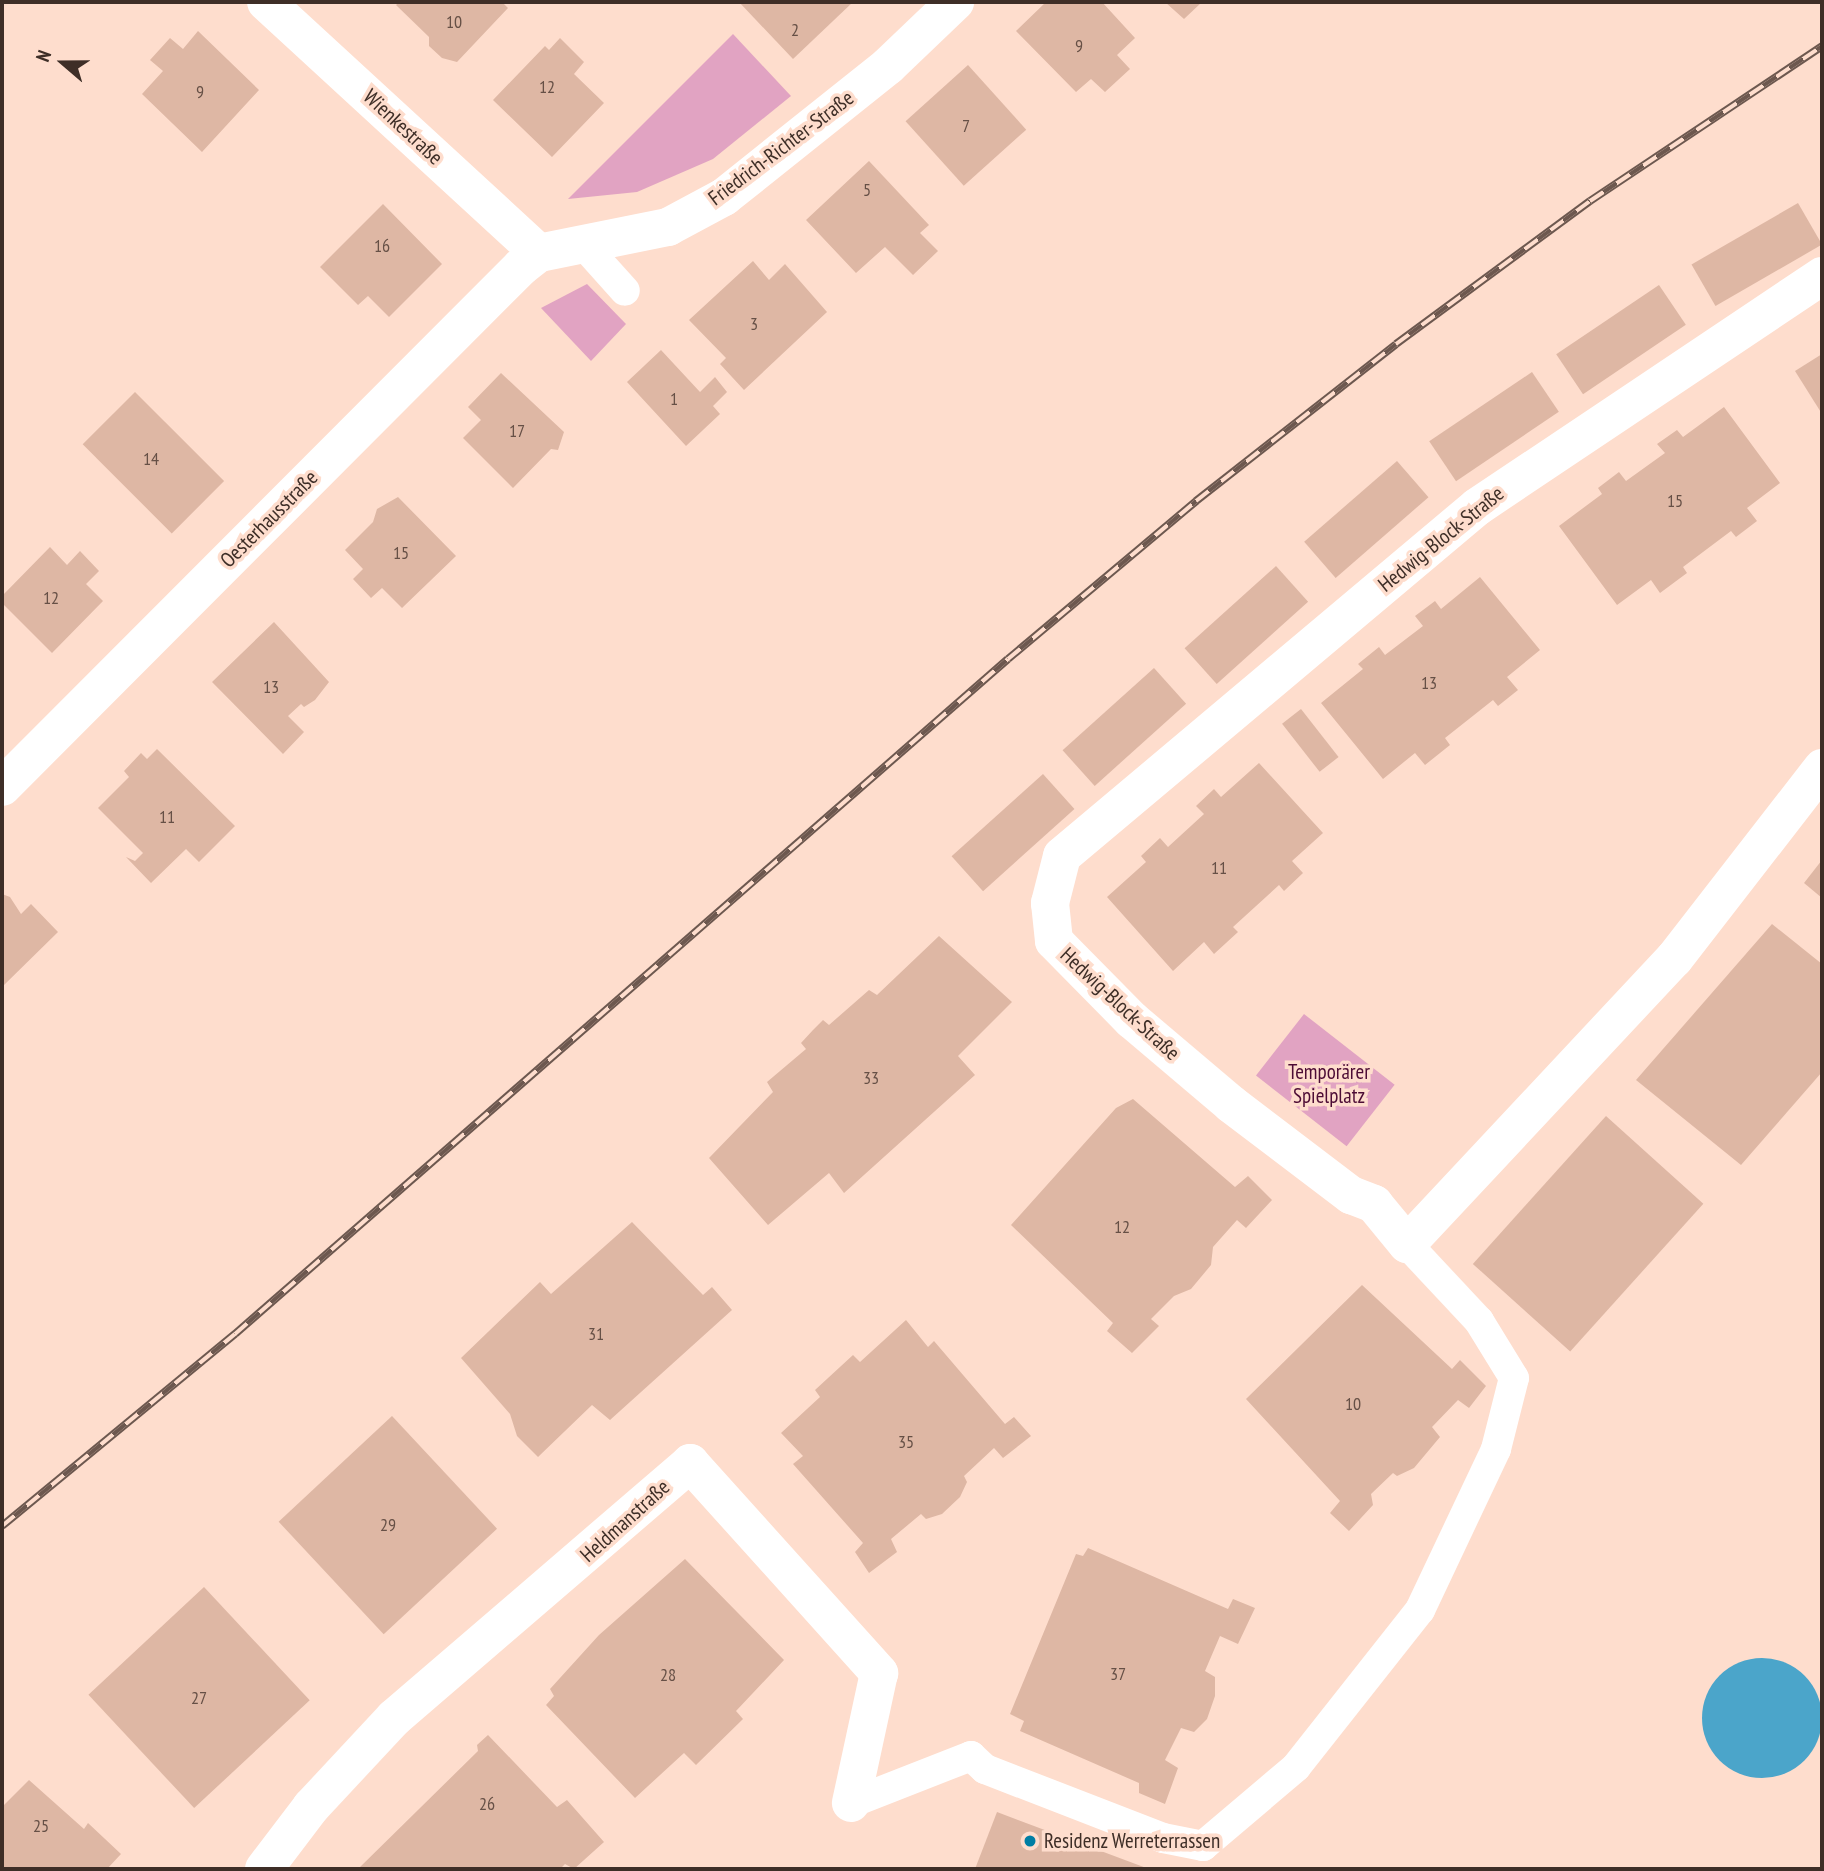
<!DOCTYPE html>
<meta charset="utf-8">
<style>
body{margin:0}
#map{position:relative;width:1824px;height:1871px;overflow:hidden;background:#feddcd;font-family:"PT Sans Narrow",sans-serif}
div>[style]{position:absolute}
.green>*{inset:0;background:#e1a3c2;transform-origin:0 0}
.water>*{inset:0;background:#4ba5ca}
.round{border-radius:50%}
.building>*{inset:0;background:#deb7a4;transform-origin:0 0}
.service>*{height:30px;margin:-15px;padding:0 15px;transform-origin:15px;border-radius:15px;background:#fff}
.minor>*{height:38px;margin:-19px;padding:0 19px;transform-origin:19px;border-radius:19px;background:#fff}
.rail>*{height:8px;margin-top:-4px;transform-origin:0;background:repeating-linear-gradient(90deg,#feddcd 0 16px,#6d584f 0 32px);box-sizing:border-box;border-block:2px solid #6d584f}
.dots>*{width:19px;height:19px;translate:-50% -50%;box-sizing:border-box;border:4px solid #feddcd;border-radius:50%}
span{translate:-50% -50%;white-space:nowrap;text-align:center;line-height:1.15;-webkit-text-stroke:7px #feddcd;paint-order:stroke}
.number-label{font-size:18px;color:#665046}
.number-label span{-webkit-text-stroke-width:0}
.street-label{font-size:21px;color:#3e2e27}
.park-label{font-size:21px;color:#4d0c35}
.poi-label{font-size:21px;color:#3e2e27}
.left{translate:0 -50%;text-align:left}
.frame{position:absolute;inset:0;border:4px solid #3e2e27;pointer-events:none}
.north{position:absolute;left:28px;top:28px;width:70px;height:70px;-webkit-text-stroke:5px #feddcd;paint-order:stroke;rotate:290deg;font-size:19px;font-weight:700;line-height:28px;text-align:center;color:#3e2e27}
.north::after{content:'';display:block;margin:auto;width:24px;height:32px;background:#3e2e27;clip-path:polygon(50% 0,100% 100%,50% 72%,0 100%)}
</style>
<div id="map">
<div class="green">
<div style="clip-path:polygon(733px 34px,791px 96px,713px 159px,637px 192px,568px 199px)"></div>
<div style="clip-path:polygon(587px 284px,626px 324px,591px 361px,541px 308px)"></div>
<div style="left:1304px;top:1014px;width:115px;height:78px;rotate:38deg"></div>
</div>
<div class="water">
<div class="round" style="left:1702px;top:1658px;width:120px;height:120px"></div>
</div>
<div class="building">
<div style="clip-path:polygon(399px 2px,502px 2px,508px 8px,457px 62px,442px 58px,429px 46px,429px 37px,396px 5px)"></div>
<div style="clip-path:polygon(739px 2px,853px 2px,793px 59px)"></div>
<div style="clip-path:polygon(1046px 2px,1102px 2px,1135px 38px,1117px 55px,1130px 69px,1105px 92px,1091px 79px,1076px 92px,1016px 31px)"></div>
<div style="clip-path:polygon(1165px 2px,1202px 2px,1184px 19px)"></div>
<div style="clip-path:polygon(198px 31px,259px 90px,202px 152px,142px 94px,163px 71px,150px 60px,170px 38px,183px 49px)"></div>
<div style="clip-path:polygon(560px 38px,584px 62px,574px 74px,604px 103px,552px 157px,493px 100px,545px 46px,549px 50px)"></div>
<div style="left:968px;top:65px;width:87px;height:84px;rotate:48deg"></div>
<div style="clip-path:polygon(869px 161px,929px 225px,920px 233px,938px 251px,913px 275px,885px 247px,856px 273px,806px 220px)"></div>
<div style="left:1798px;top:203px;width:48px;height:123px;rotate:60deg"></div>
<div style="clip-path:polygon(383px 204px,442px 264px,389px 317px,368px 296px,358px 305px,320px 267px)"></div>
<div style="clip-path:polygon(753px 261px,769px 280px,785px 264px,827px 312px,744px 390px,720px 364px,726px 358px,689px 320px)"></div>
<div style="left:1659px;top:285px;width:48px;height:124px;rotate:56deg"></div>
<div style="clip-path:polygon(661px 350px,700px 392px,715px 377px,727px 392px,713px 406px,720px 414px,686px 446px,627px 382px)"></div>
<div style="clip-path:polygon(1822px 354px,1822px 414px,1795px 371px)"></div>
<div style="left:1532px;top:372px;width:48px;height:124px;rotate:56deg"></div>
<div style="clip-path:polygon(501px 373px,564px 432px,558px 450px,551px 449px,513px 488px,463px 438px,481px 420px,468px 407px)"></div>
<div style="left:135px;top:392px;width:126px;height:74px;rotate:45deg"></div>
<div style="clip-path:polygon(1724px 407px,1780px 483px,1747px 508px,1757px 521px,1736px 537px,1731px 531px,1683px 567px,1687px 573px,1660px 593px,1651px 580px,1617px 605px,1559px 526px,1602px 494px,1598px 488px,1619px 472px,1626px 481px,1665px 453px,1657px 444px,1677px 430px,1683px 437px)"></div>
<div style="left:1397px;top:461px;width:48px;height:123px;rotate:49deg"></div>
<div style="clip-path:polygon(398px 497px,456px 556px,402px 608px,382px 588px,371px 598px,353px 579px,363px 569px,345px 550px,373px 522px,377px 509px)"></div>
<div style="clip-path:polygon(50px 547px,67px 565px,80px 551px,99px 571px,86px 584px,103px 601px,52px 653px,2px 603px,2px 596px)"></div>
<div style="left:1276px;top:566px;width:48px;height:123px;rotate:48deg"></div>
<div style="clip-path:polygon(1480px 577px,1540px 650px,1507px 677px,1518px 690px,1498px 706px,1493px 700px,1445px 738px,1450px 745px,1425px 765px,1415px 753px,1383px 779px,1321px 703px,1363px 669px,1358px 664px,1379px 647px,1385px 655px,1423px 626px,1415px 616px,1435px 601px,1441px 609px)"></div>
<div style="clip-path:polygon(274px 622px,329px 682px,315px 700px,304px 707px,301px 704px,288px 716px,304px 732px,283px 754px,212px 682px)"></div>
<div style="left:1154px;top:668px;width:48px;height:123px;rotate:48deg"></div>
<div style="left:1301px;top:709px;width:61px;height:24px;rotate:52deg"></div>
<div style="clip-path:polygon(157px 749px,235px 826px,199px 862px,186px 849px,151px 883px,126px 857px,135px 861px,143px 853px,98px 808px,129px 777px,124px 771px,141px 753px,147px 759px)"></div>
<div style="clip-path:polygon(1259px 763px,1323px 833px,1292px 861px,1303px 873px,1284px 891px,1279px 885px,1233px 927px,1238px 932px,1214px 954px,1204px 942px,1173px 971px,1107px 897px,1146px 862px,1141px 856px,1160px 838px,1168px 847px,1204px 814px,1196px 806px,1214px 789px,1221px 797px)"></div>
<div style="left:1043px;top:774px;width:47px;height:123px;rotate:48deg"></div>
<div style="clip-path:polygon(1822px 860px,1822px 898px,1804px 883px)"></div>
<div style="clip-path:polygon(2px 894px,10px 897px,21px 914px,31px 904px,58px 932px,2px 987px)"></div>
<div style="clip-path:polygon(1772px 924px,1822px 964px,1822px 1072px,1741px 1165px,1636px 1080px)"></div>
<div style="clip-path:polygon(939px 936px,1012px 1002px,958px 1056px,975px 1075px,844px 1193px,829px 1173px,768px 1225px,709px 1158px,773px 1092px,767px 1082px,806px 1049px,801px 1043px,813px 1030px,823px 1020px,829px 1025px,869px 990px,877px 995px)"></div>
<div style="clip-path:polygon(1133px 1099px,1235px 1187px,1248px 1176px,1272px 1200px,1246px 1228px,1237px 1220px,1213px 1247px,1211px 1265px,1191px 1289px,1174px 1296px,1151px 1319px,1159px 1326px,1132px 1353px,1107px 1331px,1113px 1323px,1011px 1225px,1116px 1108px)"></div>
<div style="left:1606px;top:1116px;width:131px;height:199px;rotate:42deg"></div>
<div style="clip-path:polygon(632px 1222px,703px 1295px,712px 1287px,732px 1310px,610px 1420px,592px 1405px,538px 1457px,517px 1436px,510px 1414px,461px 1358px,540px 1282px,551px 1294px)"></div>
<div style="clip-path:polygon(1362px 1285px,1452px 1369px,1460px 1360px,1486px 1386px,1469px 1408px,1458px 1400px,1432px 1427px,1440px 1437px,1414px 1468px,1397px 1476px,1393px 1473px,1371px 1494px,1373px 1505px,1349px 1531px,1330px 1513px,1340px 1501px,1246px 1399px)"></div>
<div style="clip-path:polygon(906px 1320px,928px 1347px,934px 1341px,1005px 1424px,1014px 1417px,1031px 1436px,1003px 1458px,994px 1448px,964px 1476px,967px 1482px,960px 1497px,942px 1514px,926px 1519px,921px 1514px,891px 1539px,897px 1552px,869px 1573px,855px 1552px,863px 1543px,793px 1464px,803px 1456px,781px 1433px,820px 1397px,815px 1390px,853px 1355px,860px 1362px)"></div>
<div style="left:392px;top:1416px;width:154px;height:155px;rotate:47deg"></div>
<div style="clip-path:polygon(1088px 1548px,1228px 1609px,1233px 1599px,1255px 1608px,1238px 1644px,1220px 1636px,1205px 1671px,1215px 1677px,1215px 1696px,1207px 1719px,1194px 1732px,1181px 1728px,1165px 1760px,1178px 1768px,1165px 1804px,1139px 1793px,1139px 1783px,1020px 1731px,1024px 1721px,1010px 1714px,1076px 1554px,1083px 1556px)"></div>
<div style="clip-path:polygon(685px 1559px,784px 1660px,736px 1711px,743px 1719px,696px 1765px,684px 1753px,635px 1798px,546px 1705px,554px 1696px,550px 1689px,599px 1635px)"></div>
<div style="left:204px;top:1587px;width:155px;height:158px;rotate:47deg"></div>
<div style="clip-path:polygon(488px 1735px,557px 1807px,567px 1800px,604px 1842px,574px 1869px,565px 1864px,560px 1869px,358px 1869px,478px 1751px,477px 1745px)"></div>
<div style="clip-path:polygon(29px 1780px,84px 1829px,88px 1823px,121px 1854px,107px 1869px,2px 1869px,2px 1807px)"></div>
<div style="clip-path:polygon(997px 1812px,1149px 1869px,975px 1869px)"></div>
</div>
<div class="service">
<div style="left:582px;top:243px;width:64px;rotate:48.1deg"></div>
<div style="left:851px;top:1803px;width:129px;rotate:-21.4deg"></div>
<div style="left:971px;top:1756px;width:19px;rotate:43deg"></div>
<div style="left:985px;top:1769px;width:191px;rotate:21.2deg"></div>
<div style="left:1163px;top:1838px;width:41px;rotate:11.3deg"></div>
<div style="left:1203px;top:1846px;width:122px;rotate:-40.3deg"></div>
<div style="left:1296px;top:1767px;width:200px;rotate:-51.7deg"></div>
<div style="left:1420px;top:1610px;width:178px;rotate:-64.7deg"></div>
<div style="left:1496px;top:1449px;width:73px;rotate:-75.8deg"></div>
<div style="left:1514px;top:1378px;width:67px;rotate:-121.6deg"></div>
<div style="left:1479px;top:1321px;width:105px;rotate:-133.1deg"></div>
</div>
<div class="minor">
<div style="left:266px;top:2px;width:371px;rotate:42.6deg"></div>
<div style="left:1822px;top:276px;width:415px;rotate:146.2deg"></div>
<div style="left:1477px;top:507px;width:542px;rotate:139.94deg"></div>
<div style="left:1062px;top:856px;width:49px;rotate:104.3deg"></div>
<div style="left:1050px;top:903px;width:38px;rotate:84deg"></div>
<div style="left:1054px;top:941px;width:111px;rotate:45.4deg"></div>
<div style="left:1132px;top:1020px;width:130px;rotate:40.3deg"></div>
<div style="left:1231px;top:1104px;width:151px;rotate:37.2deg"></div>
<div style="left:1351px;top:1195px;width:25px;rotate:21deg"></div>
<div style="left:1374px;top:1204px;width:52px;rotate:50.5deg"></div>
<div style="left:1407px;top:1244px;width:391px;rotate:-46.9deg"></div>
<div style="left:1674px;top:959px;width:242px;rotate:-52.2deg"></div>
<div style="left:2px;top:787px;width:735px;rotate:-45.06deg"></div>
<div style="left:521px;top:267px;width:23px;rotate:-38deg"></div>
<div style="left:539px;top:253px;width:132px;rotate:-11.4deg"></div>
<div style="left:668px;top:227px;width:64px;rotate:-28.2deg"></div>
<div style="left:724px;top:197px;width:210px;rotate:-38.6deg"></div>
<div style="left:888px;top:66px;width:93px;rotate:-43.7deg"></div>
<div style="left:264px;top:1869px;width:78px;rotate:-52.8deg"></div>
<div style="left:311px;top:1807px;width:122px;rotate:-47deg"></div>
<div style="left:394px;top:1718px;width:391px;rotate:-40.7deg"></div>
<div style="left:690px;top:1463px;width:283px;rotate:48deg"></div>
<div style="left:879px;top:1673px;width:133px;rotate:102.2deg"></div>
</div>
<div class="rail">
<div style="left:2px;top:1526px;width:302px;rotate:-39.5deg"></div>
<div style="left:235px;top:1334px;width:1026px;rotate:-41.13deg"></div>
<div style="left:1008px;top:659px;width:246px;rotate:-40deg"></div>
<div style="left:1196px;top:501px;width:254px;rotate:-38.1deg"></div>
<div style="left:1396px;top:344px;width:241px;rotate:-36.4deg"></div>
<div style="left:1590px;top:201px;width:279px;rotate:-33.7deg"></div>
</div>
<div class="dots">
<div style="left:1030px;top:1841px;background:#007ea4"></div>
</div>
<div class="number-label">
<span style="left:454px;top:22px">10</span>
<span style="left:795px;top:30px">2</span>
<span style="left:1079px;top:46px">9</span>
<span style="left:547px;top:87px">12</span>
<span style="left:200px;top:92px">9</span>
<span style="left:966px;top:126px">7</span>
<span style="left:867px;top:190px">5</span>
<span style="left:382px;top:246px">16</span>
<span style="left:754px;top:324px">3</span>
<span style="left:674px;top:399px">1</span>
<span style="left:517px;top:431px">17</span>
<span style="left:151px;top:459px">14</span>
<span style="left:1675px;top:501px">15</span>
<span style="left:401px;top:553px">15</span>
<span style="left:51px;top:598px">12</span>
<span style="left:1429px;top:683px">13</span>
<span style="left:271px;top:687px">13</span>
<span style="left:167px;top:817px">11</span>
<span style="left:1219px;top:868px">11</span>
<span style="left:871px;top:1078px">33</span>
<span style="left:1122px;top:1227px">12</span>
<span style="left:596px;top:1334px">31</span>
<span style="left:1353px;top:1404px">10</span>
<span style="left:906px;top:1442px">35</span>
<span style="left:388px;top:1525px">29</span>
<span style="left:1118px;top:1674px">37</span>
<span style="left:668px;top:1675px">28</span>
<span style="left:199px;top:1698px">27</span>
<span style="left:487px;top:1804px">26</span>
<span style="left:41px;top:1826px">25</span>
</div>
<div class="street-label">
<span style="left:403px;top:127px;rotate:43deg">Wienkestraße</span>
<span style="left:781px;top:148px;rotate:-37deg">Friedrich-Richter-Straße</span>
<span style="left:269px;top:519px;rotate:-45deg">Oesterhausstraße</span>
<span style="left:1441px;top:539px;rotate:-39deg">Hedwig-Block-Straße</span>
<span style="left:1120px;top:1004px;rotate:43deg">Hedwig-Block-Straße</span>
<span style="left:625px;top:1521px;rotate:-42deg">Heldmanstraße</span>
</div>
<div class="park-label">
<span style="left:1329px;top:1084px">Temporärer<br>Spielplatz</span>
</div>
<div class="poi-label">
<span class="left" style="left:1044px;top:1841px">Residenz Werreterrassen</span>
</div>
<div class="frame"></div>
<div class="north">N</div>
</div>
